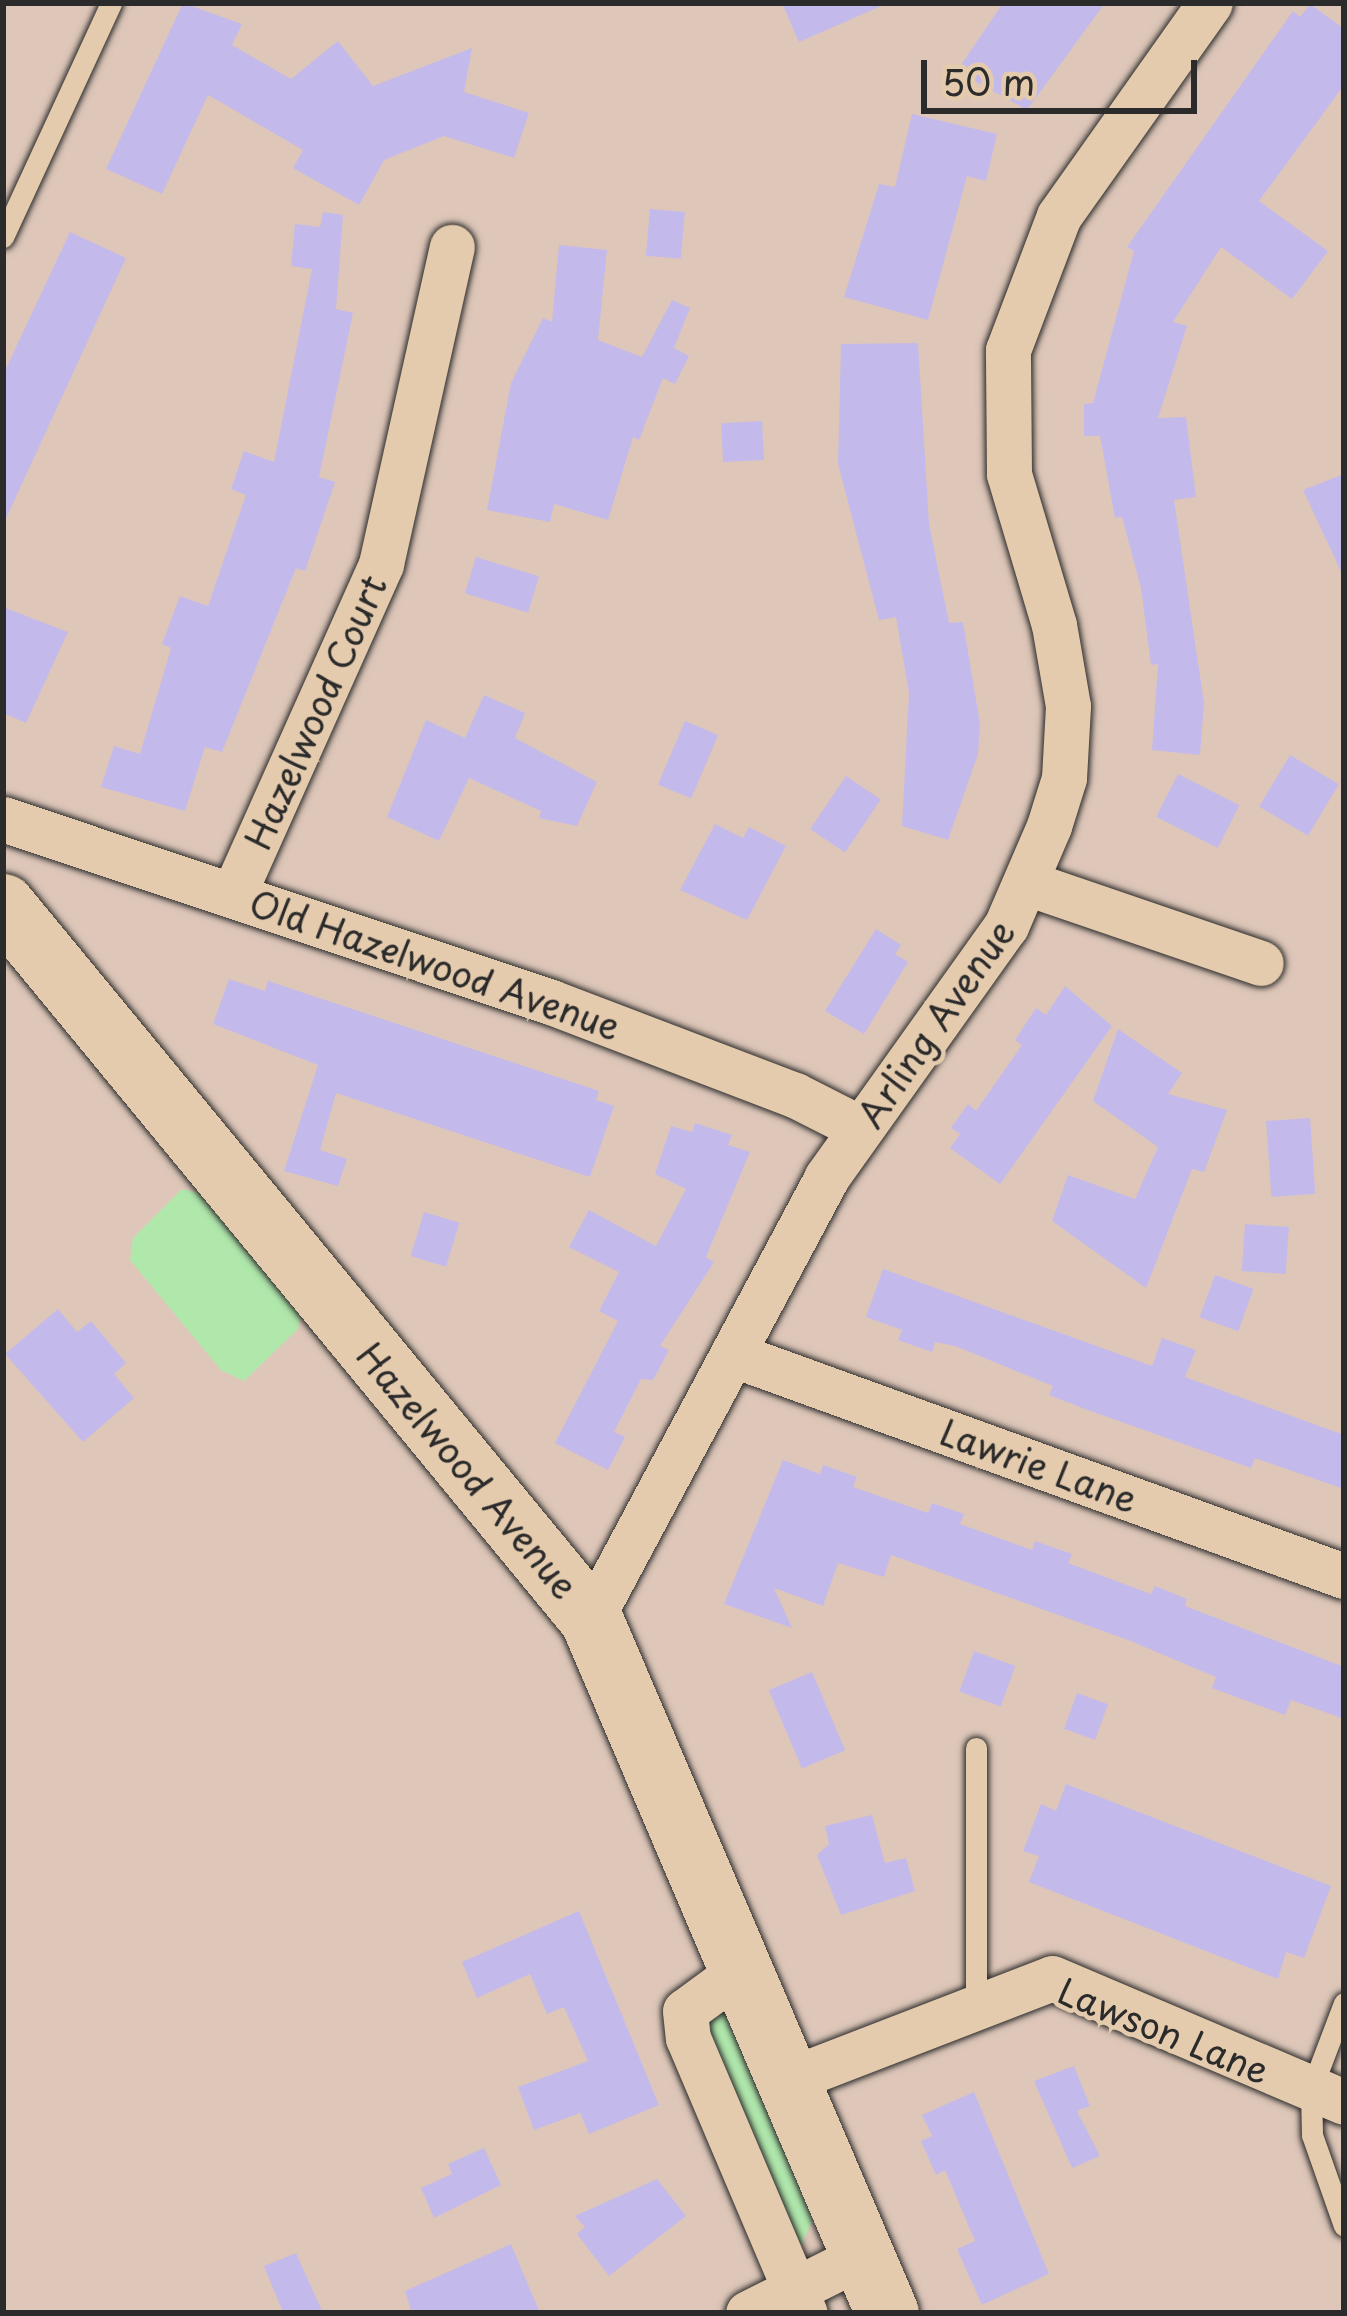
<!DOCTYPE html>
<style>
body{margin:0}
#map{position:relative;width:1347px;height:2316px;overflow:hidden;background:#dec7b9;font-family:"Playpen Sans",sans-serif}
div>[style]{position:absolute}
.green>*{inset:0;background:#b0e8ac}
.building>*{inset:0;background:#c4b9eb;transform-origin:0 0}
.roads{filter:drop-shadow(0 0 3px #2b2b2b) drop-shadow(0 0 3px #2b2b2b)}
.lane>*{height:21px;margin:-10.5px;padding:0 10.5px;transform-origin:10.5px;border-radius:10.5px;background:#e5cbad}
.street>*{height:45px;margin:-22.5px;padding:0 22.5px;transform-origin:22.5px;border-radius:22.5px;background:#e5cbad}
.secondary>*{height:63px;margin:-31.5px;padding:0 31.5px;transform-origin:31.5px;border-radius:31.5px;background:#e5cbad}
span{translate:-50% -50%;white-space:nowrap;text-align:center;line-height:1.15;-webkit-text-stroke:9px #e5cbad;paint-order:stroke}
.street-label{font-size:36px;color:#2b2b2b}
.frame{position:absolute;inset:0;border:6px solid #2b2b2b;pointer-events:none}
.scale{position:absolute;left:921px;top:60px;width:276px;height:54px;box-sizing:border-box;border:6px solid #2b2b2b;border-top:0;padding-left:15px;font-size:36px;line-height:42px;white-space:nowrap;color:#2b2b2b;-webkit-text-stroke:9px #e5cbad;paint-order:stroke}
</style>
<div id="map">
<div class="green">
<div style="clip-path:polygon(182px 1189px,201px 1193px,302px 1313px,298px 1329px,244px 1381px,221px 1370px,130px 1260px,133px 1238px)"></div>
<div style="clip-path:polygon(723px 2006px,817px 2209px,799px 2251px,701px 2023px)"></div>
</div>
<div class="building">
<div style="clip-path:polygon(183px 3px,242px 24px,232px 45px,291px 79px,338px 41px,373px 86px,472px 48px,464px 92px,529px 113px,514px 158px,444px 136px,384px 160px,359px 205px,293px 168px,303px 150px,208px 95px,162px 194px,106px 169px)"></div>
<div style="clip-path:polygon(782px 3px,888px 3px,799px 42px)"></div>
<div style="clip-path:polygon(1003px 3px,1105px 3px,1027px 110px,957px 71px)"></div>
<div style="clip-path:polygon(1310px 4px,1344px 29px,1344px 85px,1259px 201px,1328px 251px,1292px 299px,1221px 247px,1173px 322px,1187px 326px,1158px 418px,1186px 417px,1196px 497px,1174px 500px,1204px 703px,1200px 755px,1152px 750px,1158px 664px,1151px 665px,1141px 588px,1122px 517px,1115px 518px,1100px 436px,1084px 436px,1084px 404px,1093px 403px,1134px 251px,1127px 247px,1293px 11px,1300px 17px)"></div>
<div style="clip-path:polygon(912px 114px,997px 134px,986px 181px,967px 176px,928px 320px,844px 297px,879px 184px,895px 187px)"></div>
<div style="left:650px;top:209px;width:35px;height:47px;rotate:5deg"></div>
<div style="clip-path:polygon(323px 212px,343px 215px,336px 309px,353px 313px,319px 477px,335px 482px,305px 571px,296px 568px,222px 752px,205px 747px,185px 811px,101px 787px,114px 746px,140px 754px,171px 648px,162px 644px,180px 596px,208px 606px,246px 495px,231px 489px,244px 451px,274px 462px,312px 269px,291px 266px,295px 224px,320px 227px)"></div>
<div style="clip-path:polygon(70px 232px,126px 258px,3px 525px,3px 375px)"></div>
<div style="clip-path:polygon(559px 245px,607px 250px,598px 340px,642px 357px,672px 300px,690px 308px,674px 348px,689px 356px,675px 384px,663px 378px,639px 440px,633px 437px,608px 520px,554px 504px,550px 522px,487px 510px,511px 383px,543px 318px,552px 322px)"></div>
<div style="clip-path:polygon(918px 343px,929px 524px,949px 623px,963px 622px,980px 724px,978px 754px,948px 840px,902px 826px,909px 693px,896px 617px,879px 620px,838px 464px,841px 344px)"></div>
<div style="left:762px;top:421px;width:39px;height:41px;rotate:87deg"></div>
<div style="clip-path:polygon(1344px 474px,1344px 578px,1303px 490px)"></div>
<div style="left:476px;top:557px;width:66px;height:38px;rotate:17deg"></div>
<div style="clip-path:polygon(3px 607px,68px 632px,26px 723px,3px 713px)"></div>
<div style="clip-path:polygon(484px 695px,525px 713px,515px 738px,597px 782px,577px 826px,539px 818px,541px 811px,469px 778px,439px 841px,387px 817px,426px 720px,465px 738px)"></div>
<div style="left:685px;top:721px;width:36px;height:69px;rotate:23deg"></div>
<div style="left:1290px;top:755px;width:57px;height:60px;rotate:31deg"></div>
<div style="left:1178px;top:774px;width:69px;height:48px;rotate:27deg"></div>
<div style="left:846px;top:776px;width:42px;height:64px;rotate:34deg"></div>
<div style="clip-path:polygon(715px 824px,743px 838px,749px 827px,786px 846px,747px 920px,680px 890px)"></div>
<div style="clip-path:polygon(876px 929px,901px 945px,895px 954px,908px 962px,864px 1034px,825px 1011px)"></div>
<div style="clip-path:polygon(229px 979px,265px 991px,268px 981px,599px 1091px,596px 1100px,614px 1106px,590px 1177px,336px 1093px,320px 1150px,347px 1159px,338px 1186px,284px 1171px,318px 1065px,213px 1024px)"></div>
<div style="clip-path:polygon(1065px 986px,1112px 1026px,1000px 1184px,950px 1148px,960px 1134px,951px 1128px,968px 1104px,976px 1111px,1022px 1045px,1015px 1040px,1036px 1008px,1046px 1015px)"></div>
<div style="clip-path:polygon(1118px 1029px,1182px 1073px,1168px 1094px,1227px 1110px,1204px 1172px,1192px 1169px,1146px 1288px,1052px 1221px,1068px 1175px,1135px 1199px,1158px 1147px,1093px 1101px)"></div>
<div style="left:1310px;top:1118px;width:76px;height:44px;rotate:86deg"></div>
<div style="clip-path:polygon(695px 1123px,732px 1135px,728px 1145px,750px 1152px,706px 1257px,714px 1262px,660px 1346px,669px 1350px,653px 1380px,641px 1379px,614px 1432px,625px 1437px,608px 1470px,555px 1443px,618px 1321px,599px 1311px,619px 1272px,569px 1247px,589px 1210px,656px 1246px,686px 1189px,655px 1174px,671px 1126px,692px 1132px)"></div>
<div style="left:424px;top:1212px;width:37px;height:46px;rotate:17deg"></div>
<div style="left:1245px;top:1224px;width:44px;height:47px;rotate:4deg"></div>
<div style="clip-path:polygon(883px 1269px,1152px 1366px,1162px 1338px,1196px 1350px,1185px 1377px,1344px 1435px,1344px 1489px,1255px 1458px,1251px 1468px,1085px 1409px,1049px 1395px,1053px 1386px,955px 1346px,935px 1342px,932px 1352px,898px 1340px,902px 1330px,866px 1317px)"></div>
<div style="left:1215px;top:1275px;width:41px;height:45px;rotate:20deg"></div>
<div style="clip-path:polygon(58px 1309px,77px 1332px,91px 1321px,126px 1363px,114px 1374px,134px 1398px,83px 1442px,5px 1354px)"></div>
<div style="clip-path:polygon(783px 1460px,820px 1474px,823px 1465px,857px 1477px,853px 1487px,928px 1513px,932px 1503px,964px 1514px,960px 1524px,1032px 1550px,1035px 1541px,1072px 1554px,1068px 1563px,1151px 1594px,1155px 1586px,1187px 1599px,1185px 1606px,1344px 1667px,1344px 1719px,1291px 1700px,1285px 1715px,1212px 1688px,1216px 1677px,1128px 1640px,891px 1555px,884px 1577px,838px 1563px,823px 1606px,774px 1588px,792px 1628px,724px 1604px)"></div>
<div style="left:974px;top:1651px;width:44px;height:43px;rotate:20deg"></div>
<div style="left:812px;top:1672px;width:85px;height:47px;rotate:67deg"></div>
<div style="left:1077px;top:1693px;width:33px;height:38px;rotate:20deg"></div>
<div style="clip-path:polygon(1066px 1784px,1331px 1886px,1304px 1958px,1286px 1952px,1278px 1979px,1029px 1882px,1039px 1856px,1023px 1851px,1041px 1804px,1056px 1811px)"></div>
<div style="clip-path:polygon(872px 1815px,885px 1863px,906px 1858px,915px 1891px,841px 1915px,817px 1855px,829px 1844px,825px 1826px)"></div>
<div style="clip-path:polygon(579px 1911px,659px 2105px,589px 2134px,580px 2113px,534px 2130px,518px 2087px,588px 2061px,564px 2007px,547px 2014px,530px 1974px,477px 1998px,462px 1962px)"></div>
<div style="clip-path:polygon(1074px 2066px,1090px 2106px,1077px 2111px,1100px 2156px,1072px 2168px,1034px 2081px)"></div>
<div style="clip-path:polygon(974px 2092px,1049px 2274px,982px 2305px,957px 2249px,975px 2241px,945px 2170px,936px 2175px,921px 2141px,932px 2136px,922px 2115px)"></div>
<div style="clip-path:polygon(484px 2148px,501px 2185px,434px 2218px,421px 2188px,452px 2174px,448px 2164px)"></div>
<div style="clip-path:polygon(657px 2179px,686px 2216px,609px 2276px,577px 2234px,585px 2227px,575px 2216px)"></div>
<div style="clip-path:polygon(511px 2244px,540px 2313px,412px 2313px,405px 2291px)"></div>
<div style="clip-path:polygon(296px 2253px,323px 2313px,284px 2313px,279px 2303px,264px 2266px)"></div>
</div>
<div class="roads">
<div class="lane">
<div style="left:3px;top:237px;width:258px;rotate:-65.2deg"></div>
<div style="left:976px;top:1748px;width:257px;rotate:90deg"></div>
<div style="left:1344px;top:2003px;width:93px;rotate:110.8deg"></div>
<div style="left:1311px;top:2090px;width:45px;rotate:88.7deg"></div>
<div style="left:1312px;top:2135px;width:96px;rotate:70.6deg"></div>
</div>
<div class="street">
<div style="left:3px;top:819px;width:578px;rotate:18.47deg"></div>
<div style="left:551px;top:1002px;width:261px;rotate:20.9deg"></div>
<div style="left:795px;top:1095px;width:73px;rotate:26.9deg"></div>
<div style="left:1027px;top:883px;width:247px;rotate:18.9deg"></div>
<div style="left:234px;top:893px;width:360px;rotate:-65.9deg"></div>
<div style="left:381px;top:564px;width:325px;rotate:-77.4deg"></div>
<div style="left:734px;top:1355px;width:649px;rotate:19.92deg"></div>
<div style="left:591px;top:1619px;width:500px;rotate:-61.9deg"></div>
<div style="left:826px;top:1178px;width:310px;rotate:-54.5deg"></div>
<div style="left:1006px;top:926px;width:109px;rotate:-66.7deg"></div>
<div style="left:1049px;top:826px;width:50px;rotate:-72.6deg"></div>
<div style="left:1064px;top:778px;width:72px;rotate:-86.8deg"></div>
<div style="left:1068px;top:706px;width:82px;rotate:-99.8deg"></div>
<div style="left:1054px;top:625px;width:158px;rotate:-106.6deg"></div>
<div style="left:1009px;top:474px;width:124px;rotate:-90.5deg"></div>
<div style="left:1008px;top:350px;width:143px;rotate:-69.2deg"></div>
<div style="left:1059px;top:216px;width:261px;rotate:-54.7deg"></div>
<div style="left:737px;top:1973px;width:64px;rotate:143.8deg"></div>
<div style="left:685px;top:2011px;width:27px;rotate:84deg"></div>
<div style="left:688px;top:2038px;width:299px;rotate:67deg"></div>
<div style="left:783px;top:2082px;width:288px;rotate:-21.1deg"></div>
<div style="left:1052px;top:1978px;width:317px;rotate:23deg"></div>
<div style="left:748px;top:2313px;width:127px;rotate:-26.6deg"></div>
</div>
<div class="secondary">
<div style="left:3px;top:905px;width:925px;rotate:50.53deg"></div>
<div style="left:591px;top:1619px;width:754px;rotate:66.9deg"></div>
</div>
</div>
<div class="street-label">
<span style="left:315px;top:712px;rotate:-66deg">Hazelwood Court</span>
<span style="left:435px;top:964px;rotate:19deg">Old Hazelwood Avenue</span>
<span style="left:935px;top:1023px;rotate:-55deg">Arling Avenue</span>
<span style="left:1039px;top:1465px;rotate:20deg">Lawrie Lane</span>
<span style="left:468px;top:1470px;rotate:50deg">Hazelwood Avenue</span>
<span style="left:1164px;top:2030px;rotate:22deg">Lawson Lane</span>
</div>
<div class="frame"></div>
<div class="scale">50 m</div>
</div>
